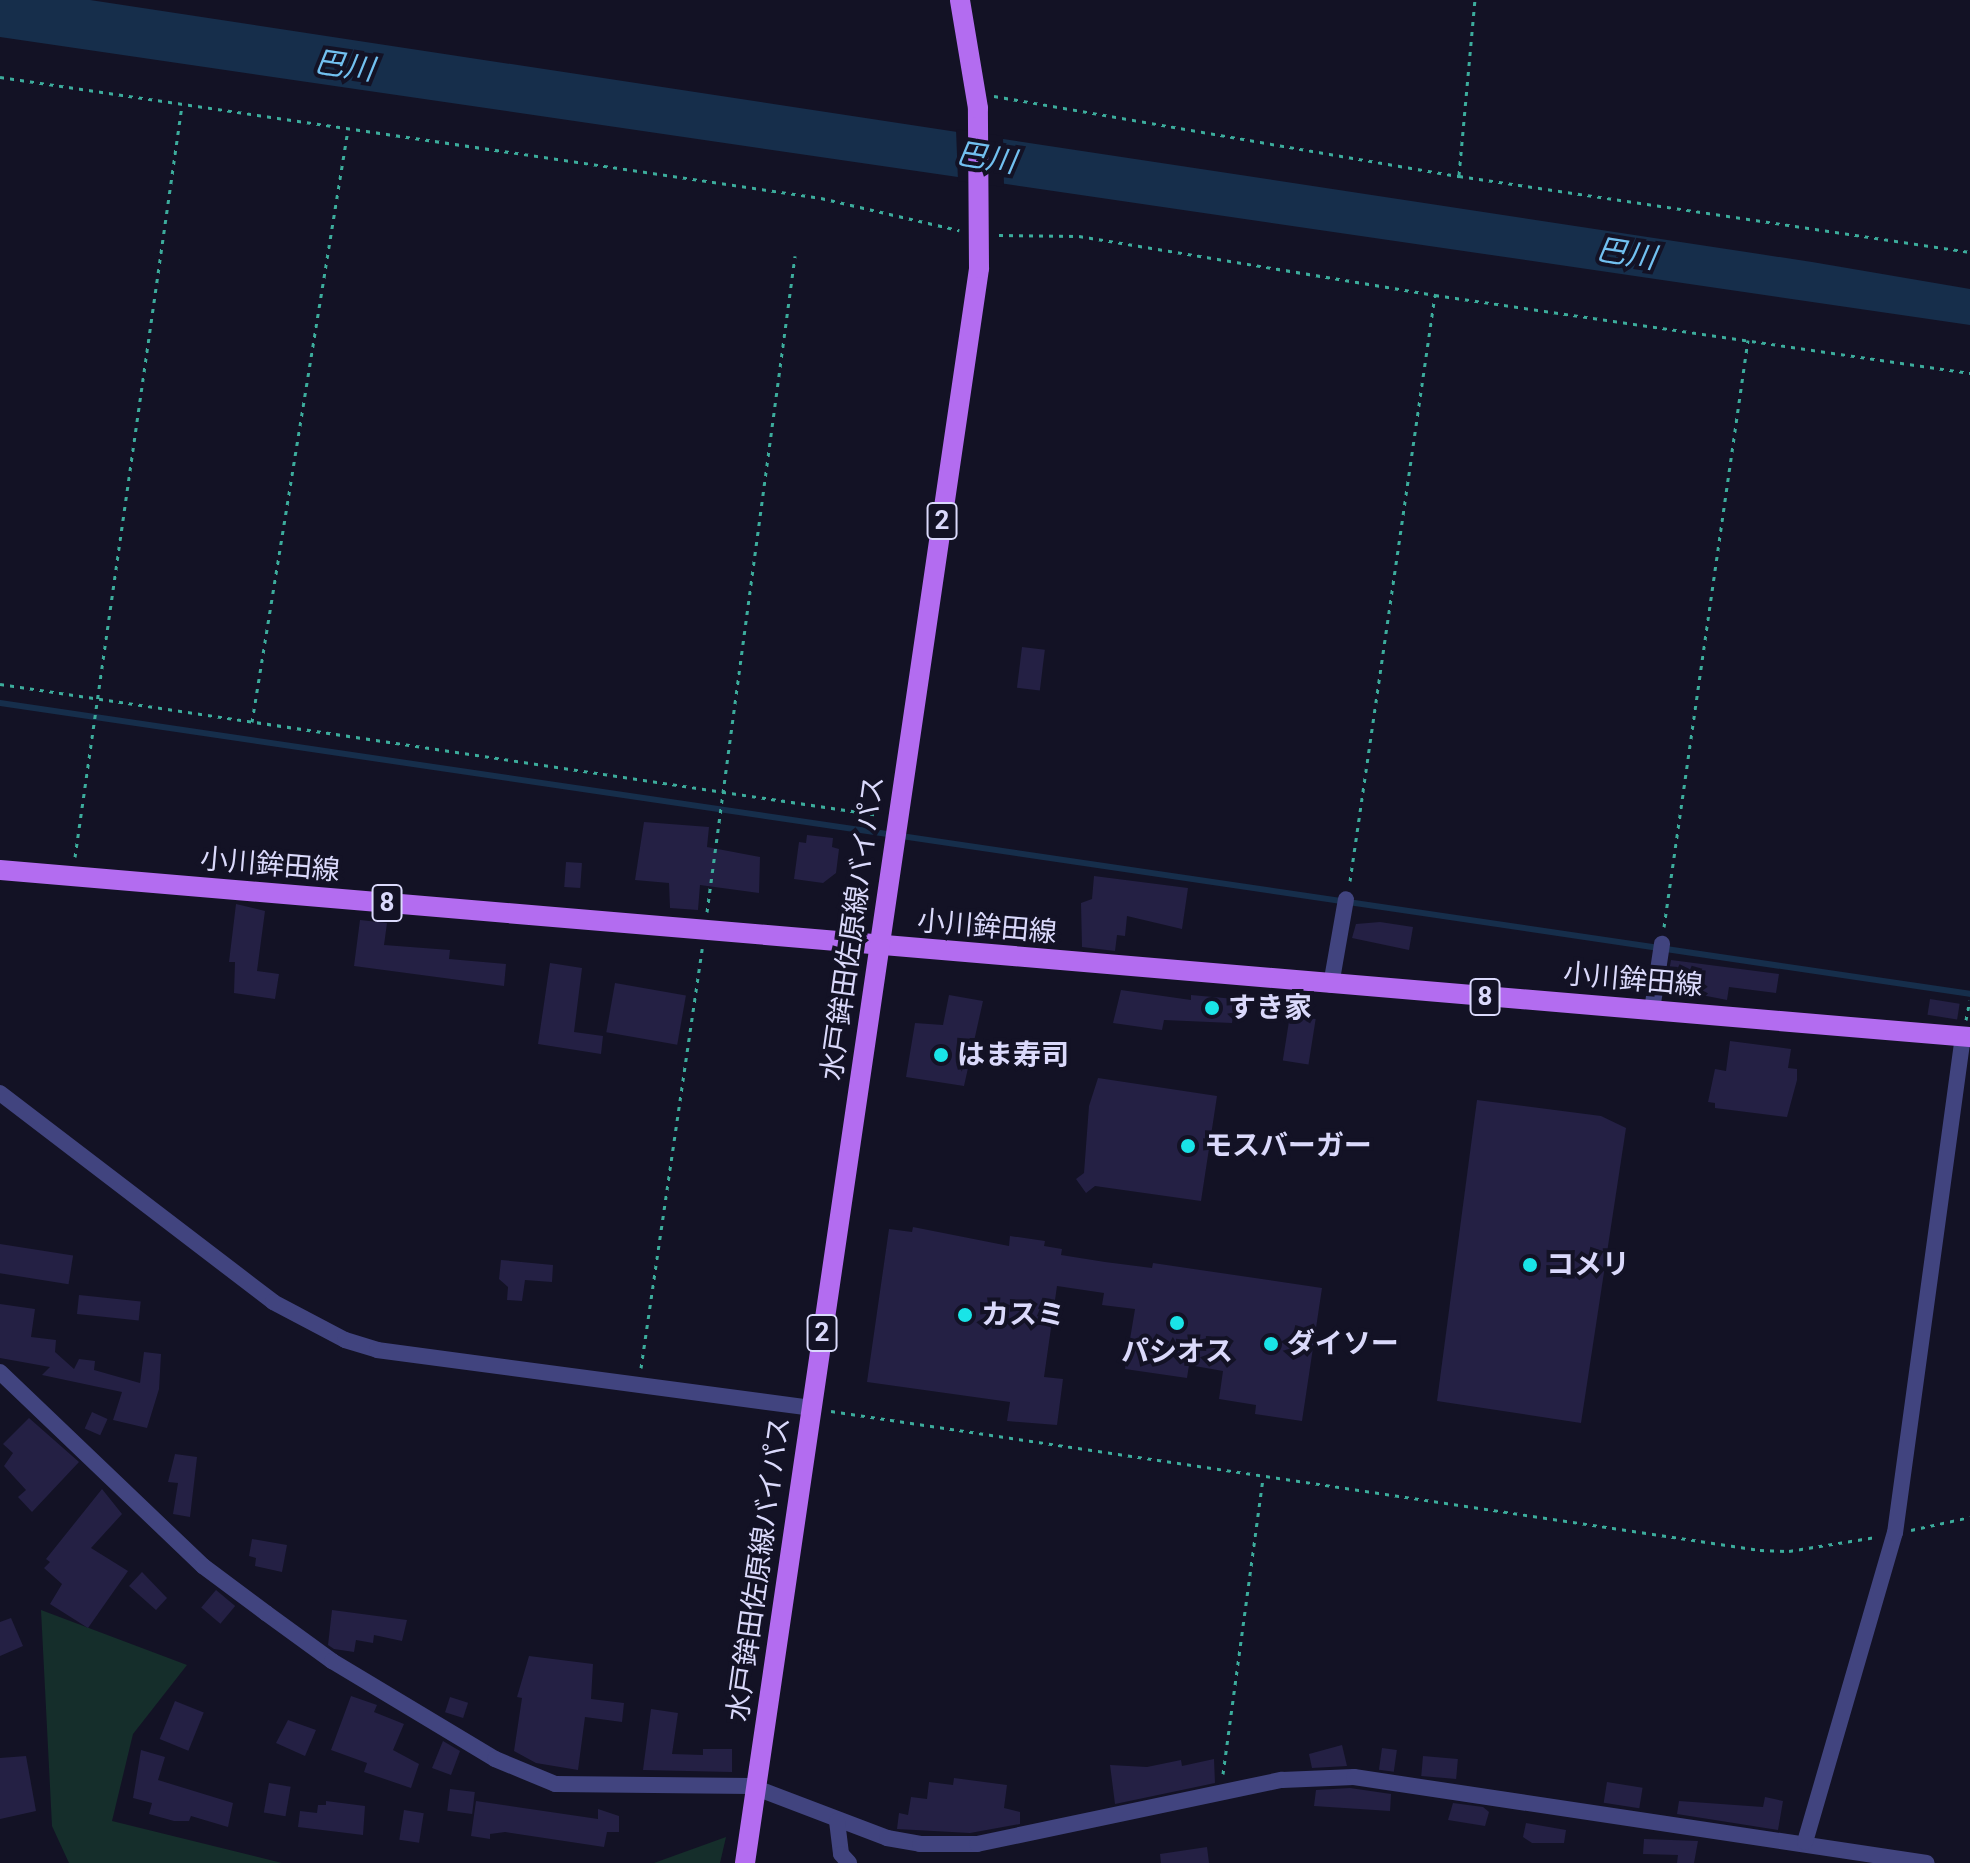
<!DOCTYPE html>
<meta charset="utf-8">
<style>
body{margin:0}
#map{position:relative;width:1970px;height:1863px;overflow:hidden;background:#131225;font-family:Roboto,"Noto Sans JP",sans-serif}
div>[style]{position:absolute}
.green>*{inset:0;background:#152e2b}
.water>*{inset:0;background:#162e4b}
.pier>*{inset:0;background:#131225}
.stream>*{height:6px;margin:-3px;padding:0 3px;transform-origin:3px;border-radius:3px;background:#162e4b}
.building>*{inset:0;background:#242044;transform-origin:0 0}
.path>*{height:3px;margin-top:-1.5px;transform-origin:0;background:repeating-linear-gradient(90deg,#3cac9c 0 4px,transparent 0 10px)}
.street>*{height:16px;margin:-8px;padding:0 8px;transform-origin:8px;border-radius:8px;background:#41447f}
.primary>*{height:20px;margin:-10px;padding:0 10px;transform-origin:10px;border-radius:10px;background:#b36cf0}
.dots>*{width:22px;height:22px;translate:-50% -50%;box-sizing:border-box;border:4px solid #131225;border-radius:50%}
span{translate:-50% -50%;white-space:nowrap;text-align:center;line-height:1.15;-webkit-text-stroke:8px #131225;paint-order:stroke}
.shield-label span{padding:2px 6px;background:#131225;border:2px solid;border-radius:6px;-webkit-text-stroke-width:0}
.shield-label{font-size:26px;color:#dad9fb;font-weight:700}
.street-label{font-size:28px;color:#dad9fb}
.poi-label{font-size:28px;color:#dad9fb;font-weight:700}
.left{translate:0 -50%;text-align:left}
.water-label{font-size:30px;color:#72c0f0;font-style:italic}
</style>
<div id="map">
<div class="green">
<div style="clip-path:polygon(41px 1610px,187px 1665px,133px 1734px,112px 1821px,282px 1863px,69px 1863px,52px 1826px)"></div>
<div style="clip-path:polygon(726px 1837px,720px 1863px,654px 1863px)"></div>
</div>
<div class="water">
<div style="clip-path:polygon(0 0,90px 0,1812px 262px,1970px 289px,1970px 325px,0 37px)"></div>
</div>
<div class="pier">
<div style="clip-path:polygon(956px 129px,1003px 136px,1004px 187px,958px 181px)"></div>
</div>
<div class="stream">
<div style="left:0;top:703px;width:1991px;rotate:8.4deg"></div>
</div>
<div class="building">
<div style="left:1022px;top:647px;width:23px;height:41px;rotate:7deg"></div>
<div style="clip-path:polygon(644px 822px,709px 827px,707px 847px,760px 857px,759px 893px,700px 885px,698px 910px,670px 908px,669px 883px,635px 880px)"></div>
<div style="clip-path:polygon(807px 835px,833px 838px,832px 847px,839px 849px,836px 873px,823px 883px,794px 879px,799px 842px,806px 843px)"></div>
<div style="left:566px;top:862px;width:16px;height:25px;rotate:4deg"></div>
<div style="clip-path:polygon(1094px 876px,1188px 888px,1182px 929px,1127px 916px,1125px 936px,1117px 935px,1115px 951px,1082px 947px,1081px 903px,1092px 899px)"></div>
<div style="clip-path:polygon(236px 904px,265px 911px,257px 971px,279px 974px,275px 999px,234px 993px,235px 962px,229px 962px)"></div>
<div style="clip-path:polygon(360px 920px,387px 923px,384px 945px,450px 950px,449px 959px,506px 964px,504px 986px,354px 966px)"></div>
<div style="clip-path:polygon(1380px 922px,1413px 927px,1409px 950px,1352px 938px,1356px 924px)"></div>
<div style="clip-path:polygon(1671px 960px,1779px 974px,1776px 993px,1729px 987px,1727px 1000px,1666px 988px)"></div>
<div style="clip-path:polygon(550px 963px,582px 968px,574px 1032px,603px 1036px,601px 1054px,538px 1044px)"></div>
<div style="left:615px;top:983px;width:72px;height:50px;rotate:10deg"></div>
<div style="clip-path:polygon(1121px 990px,1191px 1000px,1191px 995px,1235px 999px,1232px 1023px,1164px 1020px,1162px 1030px,1113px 1023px)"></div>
<div style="clip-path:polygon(949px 995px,983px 1001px,964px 1086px,906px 1077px,915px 1023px,943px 1025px)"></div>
<div style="left:1930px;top:999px;width:30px;height:16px;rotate:9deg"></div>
<div style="left:1290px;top:1015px;width:26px;height:46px;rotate:9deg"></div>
<div style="clip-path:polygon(1730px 1041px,1791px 1049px,1788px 1068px,1797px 1069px,1797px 1080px,1787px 1117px,1715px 1108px,1715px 1103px,1708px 1102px,1715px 1069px,1726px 1071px)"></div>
<div style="clip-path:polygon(1098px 1078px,1217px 1096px,1201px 1201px,1095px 1186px,1086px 1193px,1076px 1179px,1084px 1173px,1089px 1106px)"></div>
<div style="clip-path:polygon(1477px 1100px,1601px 1116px,1626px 1128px,1581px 1423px,1437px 1401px)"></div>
<div style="clip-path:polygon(913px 1227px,1009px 1246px,1010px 1236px,1045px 1241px,1044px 1246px,1062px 1249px,1061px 1255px,1105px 1262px,1152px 1268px,1153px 1263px,1322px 1288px,1302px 1421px,1255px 1414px,1256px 1405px,1219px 1399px,1223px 1371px,1189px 1365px,1187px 1378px,1125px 1369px,1135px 1309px,1102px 1305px,1104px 1293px,1057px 1286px,1044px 1377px,1063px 1379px,1057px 1425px,1007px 1421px,1010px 1402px,867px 1382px,889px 1229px,912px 1232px)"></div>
<div style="left:0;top:1244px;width:74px;height:29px;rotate:9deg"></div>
<div style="clip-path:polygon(501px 1260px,553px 1265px,552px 1282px,525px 1280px,522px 1301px,507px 1300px,508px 1287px,499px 1279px)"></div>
<div style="left:79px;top:1295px;width:62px;height:19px;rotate:6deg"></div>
<div style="clip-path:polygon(0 1304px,35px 1309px,31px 1337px,56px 1340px,55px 1352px,74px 1369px,79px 1359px,95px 1361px,94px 1370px,140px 1383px,144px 1352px,161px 1354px,159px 1389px,147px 1428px,113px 1420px,122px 1392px,42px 1375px,50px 1367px,0 1358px)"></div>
<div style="left:92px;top:1412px;width:17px;height:18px;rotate:24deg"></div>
<div style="clip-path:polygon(29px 1418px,79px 1462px,32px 1512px,18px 1497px,26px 1490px,4px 1466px,13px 1453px,3px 1444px)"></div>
<div style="clip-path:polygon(175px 1454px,197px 1457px,190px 1517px,173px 1514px,178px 1483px,168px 1482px)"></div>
<div style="clip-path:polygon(102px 1489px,122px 1514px,91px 1548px,128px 1571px,88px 1628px,50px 1604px,62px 1584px,44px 1568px,50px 1562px,46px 1559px)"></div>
<div style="clip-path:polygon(252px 1539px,287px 1545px,282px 1572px,255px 1566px,256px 1558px,249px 1556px)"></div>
<div style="clip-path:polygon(142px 1572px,167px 1598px,156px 1610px,129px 1586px)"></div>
<div style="left:216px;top:1590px;width:25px;height:23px;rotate:40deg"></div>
<div style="clip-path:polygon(332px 1610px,407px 1620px,402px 1641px,374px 1635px,373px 1643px,356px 1640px,354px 1652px,334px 1649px,328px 1645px)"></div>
<div style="clip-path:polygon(11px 1618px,23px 1646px,0 1656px,0 1622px)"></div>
<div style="clip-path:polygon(529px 1656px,593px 1664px,591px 1699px,624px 1703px,622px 1722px,585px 1717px,578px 1770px,536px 1763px,514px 1751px,522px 1698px,517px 1697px)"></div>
<div style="clip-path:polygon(351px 1696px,377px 1705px,374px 1712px,404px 1724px,393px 1750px,419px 1764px,411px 1788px,364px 1772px,367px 1763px,331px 1750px)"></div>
<div style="left:450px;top:1697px;width:19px;height:16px;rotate:18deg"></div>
<div style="left:175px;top:1701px;width:31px;height:41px;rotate:22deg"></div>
<div style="clip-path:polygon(651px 1709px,678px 1713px,672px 1754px,703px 1755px,703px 1749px,732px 1749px,732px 1772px,643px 1770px)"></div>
<div style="clip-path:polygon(288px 1720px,316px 1730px,305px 1756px,276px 1743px)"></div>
<div style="clip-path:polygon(443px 1741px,460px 1751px,451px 1775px,432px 1768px)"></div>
<div style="clip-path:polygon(1342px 1745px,1347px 1766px,1312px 1768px,1309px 1754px)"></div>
<div style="left:1382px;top:1748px;width:15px;height:22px;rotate:8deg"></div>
<div style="clip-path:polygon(141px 1750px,165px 1757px,158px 1780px,233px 1803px,228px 1827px,191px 1816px,189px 1821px,174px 1821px,149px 1814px,152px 1803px,133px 1798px)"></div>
<div style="clip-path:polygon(26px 1756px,36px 1811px,0 1819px,0 1758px)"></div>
<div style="left:1423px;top:1756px;width:35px;height:20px;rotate:5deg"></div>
<div style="clip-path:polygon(1214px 1759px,1215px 1783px,1115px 1804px,1110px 1765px,1147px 1767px,1181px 1760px,1182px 1766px)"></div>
<div style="clip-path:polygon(954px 1778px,1007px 1785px,1004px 1808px,1020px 1812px,1020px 1824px,970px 1833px,897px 1829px,899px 1813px,908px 1815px,911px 1797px,927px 1799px,929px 1782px,953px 1785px)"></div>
<div style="left:1607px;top:1782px;width:36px;height:21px;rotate:9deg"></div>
<div style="left:269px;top:1783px;width:22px;height:30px;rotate:10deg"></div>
<div style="clip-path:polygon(1350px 1788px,1391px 1794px,1390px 1811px,1314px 1806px,1316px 1790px)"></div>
<div style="left:450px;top:1789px;width:25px;height:22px;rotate:7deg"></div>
<div style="clip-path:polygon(1765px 1797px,1783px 1801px,1778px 1830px,1677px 1814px,1679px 1801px,1763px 1807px)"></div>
<div style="clip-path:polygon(326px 1801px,365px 1806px,363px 1835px,298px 1827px,300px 1811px,317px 1813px,318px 1805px,326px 1805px)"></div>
<div style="clip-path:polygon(476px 1801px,598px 1819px,598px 1809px,619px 1816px,619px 1832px,607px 1832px,604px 1847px,505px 1832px,490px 1834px,490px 1839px,471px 1836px)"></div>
<div style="clip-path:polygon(1453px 1803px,1483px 1807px,1489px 1812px,1485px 1826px,1448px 1820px)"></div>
<div style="left:404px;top:1810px;width:20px;height:30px;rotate:9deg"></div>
<div style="clip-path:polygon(1526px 1823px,1566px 1830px,1564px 1843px,1532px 1843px,1523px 1837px)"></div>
<div style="clip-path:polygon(1644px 1839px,1698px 1841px,1694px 1863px,1677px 1863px,1678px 1855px,1643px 1854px)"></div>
<div style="clip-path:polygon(1207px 1847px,1209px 1863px,1161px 1863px,1160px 1854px)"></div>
</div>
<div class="path">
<div style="left:0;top:77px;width:830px;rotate:8.38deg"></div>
<div style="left:821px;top:198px;width:142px;rotate:13.1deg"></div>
<div style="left:994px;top:96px;width:472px;rotate:9.8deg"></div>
<div style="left:1459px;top:176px;width:517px;rotate:8.46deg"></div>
<div style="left:1459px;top:175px;width:176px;rotate:-84.8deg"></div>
<div style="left:999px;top:235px;width:80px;rotate:0.7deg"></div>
<div style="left:1079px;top:236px;width:361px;rotate:9.4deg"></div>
<div style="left:1435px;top:295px;width:541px;rotate:8.29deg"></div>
<div style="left:0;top:684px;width:889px;rotate:8.48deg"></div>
<div style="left:252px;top:722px;width:601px;rotate:-80.8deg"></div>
<div style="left:75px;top:857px;width:760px;rotate:-81.9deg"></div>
<div style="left:1350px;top:881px;width:592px;rotate:-81.75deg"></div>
<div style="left:707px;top:912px;width:662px;rotate:-82.36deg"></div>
<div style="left:1664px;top:927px;width:593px;rotate:-81.86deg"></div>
<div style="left:1966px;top:1020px;width:20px;rotate:-79deg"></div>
<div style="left:641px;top:1368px;width:424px;rotate:-81.7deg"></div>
<div style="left:831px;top:1411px;width:939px;rotate:8.51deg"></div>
<div style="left:1760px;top:1550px;width:29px;rotate:2deg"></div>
<div style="left:1789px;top:1551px;width:88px;rotate:-9.1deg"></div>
<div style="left:1911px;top:1530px;width:60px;rotate:-12.4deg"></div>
<div style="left:1223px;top:1774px;width:300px;rotate:-82.3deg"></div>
</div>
<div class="street">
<div style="left:1331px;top:985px;width:87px;rotate:-80.1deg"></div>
<div style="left:1652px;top:1010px;width:67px;rotate:-81.4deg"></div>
<div style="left:0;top:1093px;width:344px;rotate:37.4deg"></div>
<div style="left:273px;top:1302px;width:81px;rotate:27.8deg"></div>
<div style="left:345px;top:1340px;width:34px;rotate:17deg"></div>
<div style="left:377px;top:1350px;width:438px;rotate:7.6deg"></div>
<div style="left:0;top:1372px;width:281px;rotate:43.7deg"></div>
<div style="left:203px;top:1566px;width:79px;rotate:36.7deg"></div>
<div style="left:266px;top:1613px;width:82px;rotate:36deg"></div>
<div style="left:332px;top:1661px;width:190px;rotate:31deg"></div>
<div style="left:495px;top:1759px;width:65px;rotate:22.6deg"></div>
<div style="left:555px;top:1784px;width:196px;rotate:0.6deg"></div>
<div style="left:751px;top:1786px;width:146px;rotate:20.9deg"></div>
<div style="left:887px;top:1838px;width:34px;rotate:10deg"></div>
<div style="left:920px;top:1844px;width:57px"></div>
<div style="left:977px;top:1844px;width:312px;rotate:-11.9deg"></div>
<div style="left:1282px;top:1780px;width:72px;rotate:-2.4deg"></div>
<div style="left:1354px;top:1777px;width:579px;rotate:8.54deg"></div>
<div style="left:837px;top:1821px;width:33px;rotate:83deg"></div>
<div style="left:841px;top:1854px;width:12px;rotate:48deg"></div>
<div style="left:1805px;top:1842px;width:322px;rotate:-73.8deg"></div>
<div style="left:1895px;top:1533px;width:502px;rotate:-82.21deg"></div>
</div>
<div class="primary">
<div style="left:0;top:870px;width:1977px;rotate:4.85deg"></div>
<div style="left:745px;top:1863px;width:1612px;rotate:-81.65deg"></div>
<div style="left:979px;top:268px;width:160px;rotate:-90.4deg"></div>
<div style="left:978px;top:108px;width:109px;rotate:-99.5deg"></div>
</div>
<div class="dots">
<div style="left:1212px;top:1008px;background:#19e4e7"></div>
<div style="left:941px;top:1055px;background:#19e4e7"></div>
<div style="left:1188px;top:1146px;background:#19e4e7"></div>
<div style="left:1530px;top:1265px;background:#19e4e7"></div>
<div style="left:965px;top:1315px;background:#19e4e7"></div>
<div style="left:1177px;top:1323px;background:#19e4e7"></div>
<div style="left:1271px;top:1344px;background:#19e4e7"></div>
</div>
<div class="shield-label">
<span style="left:942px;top:521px">2</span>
<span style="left:387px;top:903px">8</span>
<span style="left:1485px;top:997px">8</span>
<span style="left:822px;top:1333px">2</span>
</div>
<div class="street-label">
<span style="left:270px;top:865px;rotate:5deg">小川鉾田線</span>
<span style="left:987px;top:927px;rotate:5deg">小川鉾田線</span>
<span style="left:853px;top:928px;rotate:-82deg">水戸鉾田佐原線バイパス</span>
<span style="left:1633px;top:980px;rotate:5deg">小川鉾田線</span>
<span style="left:759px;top:1569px;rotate:-82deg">水戸鉾田佐原線バイパス</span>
</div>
<div class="poi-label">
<span class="left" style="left:1228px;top:1008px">すき家</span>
<span class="left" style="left:957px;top:1055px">はま寿司</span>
<span class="left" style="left:1204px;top:1146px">モスバーガー</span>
<span class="left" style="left:1546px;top:1265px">コメリ</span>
<span class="left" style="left:981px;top:1315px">カスミ</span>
<span class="left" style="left:1287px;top:1344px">ダイソー</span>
<span style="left:1177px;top:1352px">パシオス</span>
</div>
<div class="water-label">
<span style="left:344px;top:66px;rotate:8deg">巴川</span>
<span style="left:986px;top:158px;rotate:9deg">巴川</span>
<span style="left:1626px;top:254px;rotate:9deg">巴川</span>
</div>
</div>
